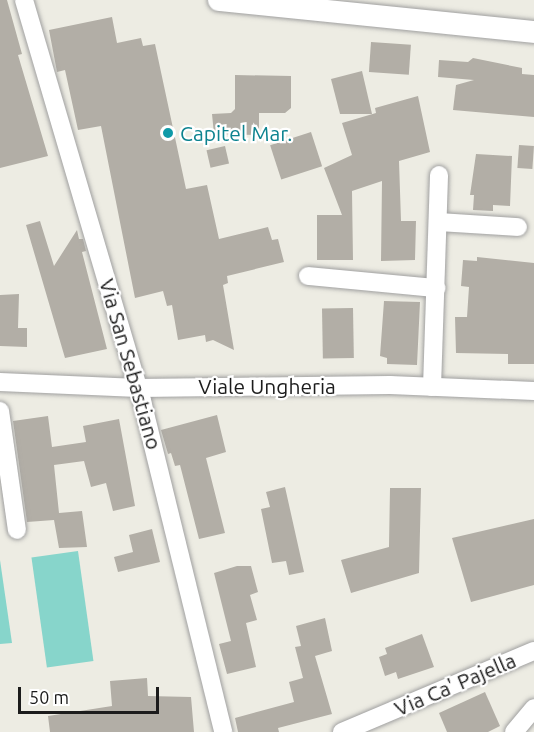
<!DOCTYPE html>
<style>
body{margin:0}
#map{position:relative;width:534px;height:732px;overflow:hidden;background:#edece3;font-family:Ubuntu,sans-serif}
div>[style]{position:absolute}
.pitch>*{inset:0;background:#87d5cb;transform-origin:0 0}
.building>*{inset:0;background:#b2aea6;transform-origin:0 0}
.roads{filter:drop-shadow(0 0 2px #a0a0a0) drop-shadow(0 0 2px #a0a0a0)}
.minor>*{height:18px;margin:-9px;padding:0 9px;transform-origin:9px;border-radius:9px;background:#fff}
.tertiary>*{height:22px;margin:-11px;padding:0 11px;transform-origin:11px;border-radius:11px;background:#fff}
.dots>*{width:16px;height:16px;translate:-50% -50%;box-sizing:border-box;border:3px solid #fff;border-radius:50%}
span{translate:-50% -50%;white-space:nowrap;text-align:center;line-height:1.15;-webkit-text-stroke:4.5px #fff;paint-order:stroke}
.culture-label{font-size:21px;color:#0d838f}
.left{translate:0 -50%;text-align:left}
.street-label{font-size:21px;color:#1c1c1c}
.scale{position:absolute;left:18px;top:687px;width:141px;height:27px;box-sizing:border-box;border:3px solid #1c1c1c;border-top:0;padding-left:8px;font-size:18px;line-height:21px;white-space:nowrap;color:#1c1c1c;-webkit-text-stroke:4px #fff;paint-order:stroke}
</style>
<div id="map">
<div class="pitch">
<div style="left:78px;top:551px;width:111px;height:47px;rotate:82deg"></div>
<div style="clip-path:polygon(0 560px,12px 643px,0 644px)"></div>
</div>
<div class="building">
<div style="clip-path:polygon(0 0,7px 0,22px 54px,18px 55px,48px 156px,0 168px)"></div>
<div style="clip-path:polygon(112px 17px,117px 43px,141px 38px,143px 46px,155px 44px,186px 189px,207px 185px,219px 239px,268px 227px,272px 240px,278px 239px,284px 262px,227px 276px,228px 283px,223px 285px,234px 350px,213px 340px,206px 342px,205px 335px,178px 340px,172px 305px,167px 306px,163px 291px,135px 298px,101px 126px,78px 130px,65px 70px,57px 72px,49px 30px)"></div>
<div style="left:371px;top:42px;width:40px;height:30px;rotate:4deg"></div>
<div style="clip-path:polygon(473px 58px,522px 68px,522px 74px,534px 75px,534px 117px,453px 110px,456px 85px,474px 80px,438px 77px,439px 60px,468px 62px)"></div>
<div style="clip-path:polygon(362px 71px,372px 114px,340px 114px,331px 79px)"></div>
<div style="clip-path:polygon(235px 75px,291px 76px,291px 108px,285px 113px,259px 113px,259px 135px,214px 134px,212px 114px,231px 113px,235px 109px)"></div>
<div style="clip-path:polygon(418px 96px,430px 152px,399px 161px,401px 221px,416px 221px,415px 260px,381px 261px,382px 181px,352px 191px,353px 260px,317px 260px,317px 215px,342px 215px,324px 168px,352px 155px,342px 123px,376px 113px,375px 108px)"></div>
<div style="left:311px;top:132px;width:36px;height:43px;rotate:72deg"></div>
<div style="left:519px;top:145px;width:15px;height:23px;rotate:4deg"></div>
<div style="left:225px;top:146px;width:18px;height:19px;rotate:77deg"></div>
<div style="clip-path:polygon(476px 154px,512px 156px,510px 206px,493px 205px,493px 211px,473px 210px,474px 195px,470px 195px)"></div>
<div style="clip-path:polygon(40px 221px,54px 266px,77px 230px,79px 239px,83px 239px,86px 251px,82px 252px,107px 349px,65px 358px,26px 225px)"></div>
<div style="clip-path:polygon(477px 257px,534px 263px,534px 364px,508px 364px,508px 354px,456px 353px,455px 317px,467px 317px,469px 287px,461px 286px,463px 260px,477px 261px)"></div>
<div style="clip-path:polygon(19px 294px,18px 328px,27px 328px,27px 347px,0 346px,0 295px)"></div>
<div style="clip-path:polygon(384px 301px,420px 302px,417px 365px,387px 364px,387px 358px,380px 356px)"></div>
<div style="left:353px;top:308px;width:50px;height:31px;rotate:89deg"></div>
<div style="clip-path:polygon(217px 415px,226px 452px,206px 458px,225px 533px,199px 539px,180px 465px,175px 466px,171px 453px,168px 454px,161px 430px)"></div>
<div style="clip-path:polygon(48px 416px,52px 447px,86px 442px,83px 426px,119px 419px,135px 506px,113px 511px,106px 483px,91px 487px,84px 461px,54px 465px,59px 513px,82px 511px,87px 547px,59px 548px,54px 520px,27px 522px,13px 421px)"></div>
<div style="clip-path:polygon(285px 487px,304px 572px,289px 575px,286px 561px,272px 563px,261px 509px,270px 507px,266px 492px)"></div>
<div style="clip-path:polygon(390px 488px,421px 488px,419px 573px,351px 593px,341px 560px,389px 547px)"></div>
<div style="clip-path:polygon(534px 519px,534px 585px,471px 602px,452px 538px)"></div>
<div style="clip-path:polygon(152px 529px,160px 562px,118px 572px,114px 557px,133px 552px,129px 535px)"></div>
<div style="clip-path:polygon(237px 566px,251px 566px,258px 592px,250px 595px,257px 620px,246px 623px,256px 667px,227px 674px,219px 644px,231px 641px,214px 573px)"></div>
<div style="clip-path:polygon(325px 618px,332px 651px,315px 656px,332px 714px,278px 728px,279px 732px,238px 732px,235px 718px,294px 702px,289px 682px,303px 678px,295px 647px,301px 646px,296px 626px)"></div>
<div style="clip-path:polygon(422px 634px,434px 667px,398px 679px,396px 672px,385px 676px,379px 657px,387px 654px,385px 648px)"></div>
<div style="clip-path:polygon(147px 678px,148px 696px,191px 697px,194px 732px,50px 732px,48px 716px,112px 706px,110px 681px)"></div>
<div style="clip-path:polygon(485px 692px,500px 726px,488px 732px,447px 732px,439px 713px)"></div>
</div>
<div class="roads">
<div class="minor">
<div style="left:24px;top:0;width:418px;rotate:73.6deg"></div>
<div style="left:142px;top:401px;width:341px;rotate:76.2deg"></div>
<div style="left:440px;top:222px;width:78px;rotate:3.7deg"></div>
<div style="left:308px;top:276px;width:129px;rotate:5.4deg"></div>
<div style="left:0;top:382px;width:138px;rotate:2.5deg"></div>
<div style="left:138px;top:388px;width:252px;rotate:-0.7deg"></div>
<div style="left:390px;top:385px;width:144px;rotate:2.4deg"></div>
<div style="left:432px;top:387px;width:212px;rotate:-88.1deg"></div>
<div style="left:0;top:411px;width:120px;rotate:81.9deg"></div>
<div style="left:342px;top:732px;width:208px;rotate:-22.9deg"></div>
<div style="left:514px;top:732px;width:31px;rotate:-50deg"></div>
</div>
<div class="tertiary">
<div style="left:219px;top:0;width:317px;rotate:5.8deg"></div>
</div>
</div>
<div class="dots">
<div style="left:168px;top:133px;background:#0f9aa8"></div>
</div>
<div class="culture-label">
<span class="left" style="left:180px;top:133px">Capitel Mar.</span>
</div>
<div class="street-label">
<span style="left:131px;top:364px;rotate:74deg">Via San Sebastiano</span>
<span style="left:267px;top:386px">Viale Ungheria</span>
<span style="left:455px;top:684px;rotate:-23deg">Via Ca' Pajella</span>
</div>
<div class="scale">50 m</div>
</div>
